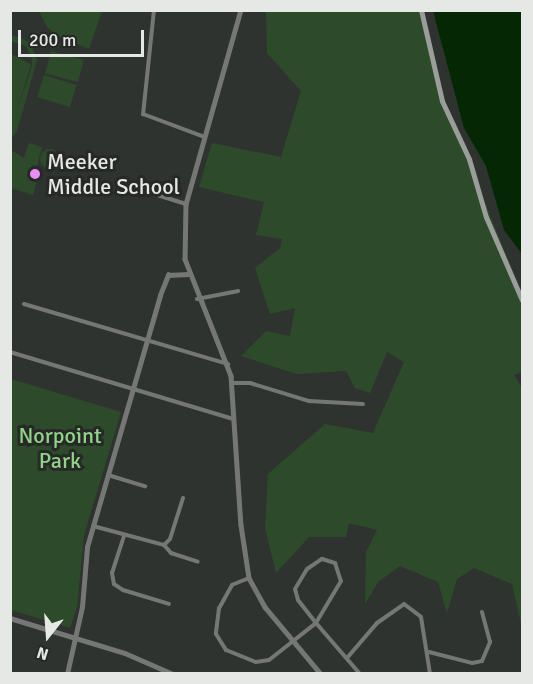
<!DOCTYPE html>
<style>
body{margin:0}
#map{position:relative;width:533px;height:684px;overflow:hidden;background:#2f332f;font-family:Signika,sans-serif}
div>[style]{position:absolute}
.green>*{inset:0;background:#2d4b2a;transform-origin:0 0}
.round{border-radius:50%}
.water>*{inset:0;background:#052703}
.minor>*{height:4px;margin:-2px;padding:0 2px;transform-origin:2px;border-radius:2px;background:#757775}
.tertiary>*{height:4.5px;margin:-2.25px;padding:0 2.25px;transform-origin:2.25px;border-radius:2.25px;background:#757775}
.secondary>*{height:5px;margin:-2.5px;padding:0 2.5px;transform-origin:2.5px;border-radius:2.5px;background:#9a9d9a}
.dots>*{width:16px;height:16px;translate:-50% -50%;box-sizing:border-box;border:3px solid #262925;border-radius:50%}
span{translate:-50% -50%;white-space:nowrap;text-align:center;line-height:1.15;-webkit-text-stroke:6px #262925;paint-order:stroke}
.poi-label{font-size:22px;color:#e6e8e5}
.left{translate:0 -50%;text-align:left}
.park-label{font-size:22px;color:#90d389}
.frame{position:absolute;inset:0;border:12px solid #e6e8e5;pointer-events:none}
.north{position:absolute;left:18px;top:606px;width:60px;height:60px;-webkit-text-stroke:4px #262925;paint-order:stroke;rotate:197deg;font-size:16px;font-weight:700;line-height:24px;text-align:center;color:#e6e8e5}
.north::after{content:'';display:block;margin:auto;width:21px;height:27px;background:#e6e8e5;clip-path:polygon(50% 0,100% 100%,50% 72%,0 100%)}
.scale{position:absolute;left:18px;top:30px;width:126px;height:27px;box-sizing:border-box;border:3px solid #e6e8e5;border-top:0;padding-left:8px;font-size:18px;line-height:21px;white-space:nowrap;color:#e6e8e5;-webkit-text-stroke:4px #262925;paint-order:stroke}
</style>
<div id="map">
<div class="green">
<div style="clip-path:polygon(39px 11px,102px 11px,89px 49px,56px 35px,47px 27px)"></div>
<div style="clip-path:polygon(266px 11px,422px 11px,439px 90px,522px 294px,522px 372px,514px 375px,522px 388px,522px 628px,512px 584px,474px 568px,457px 579px,447px 613px,438px 582px,400px 566px,378px 582px,365px 604px,366px 552px,377px 530px,349px 523px,346px 537px,309px 537px,276px 573px,265px 528px,268px 474px,325px 424px,373px 433px,404px 362px,387px 352px,370px 393px,355px 388px,346px 371px,297px 374px,241px 356px,266px 331px,290px 336px,295px 308px,270px 314px,255px 268px,280px 248px,282px 239px,256px 235px,264px 202px,199px 187px,212px 143px,281px 157px,301px 91px,267px 53px)"></div>
<div style="clip-path:polygon(11px 35px,30px 42px,37px 60px,17px 131px,11px 139px,11px 54px,31px 64px,17px 111px,32px 66px,32px 59px,26px 46px,11px 41px)"></div>
<div style="left:51px;top:51px;width:34px;height:23px;rotate:15deg"></div>
<div style="left:44px;top:75px;width:34px;height:23px;rotate:17deg"></div>
<div style="clip-path:polygon(29px 143px,42px 147px,37px 166px,29px 164px,40px 169px,33px 195px,11px 188px,11px 150px,24px 158px)"></div>
<div class="round" style="left:40px;top:149px;width:20px;height:20px"></div>
<div style="clip-path:polygon(11px 379px,121px 412px,84px 535px,77px 607px,70px 628px,11px 610px)"></div>
</div>
<div class="water">
<div style="clip-path:polygon(433px 11px,522px 11px,522px 254px,504px 230px,486px 166px,464px 128px)"></div>
</div>
<div class="minor">
<div style="left:154px;top:10px;width:105px;rotate:96deg"></div>
<div style="left:143px;top:114px;width:66px;rotate:20.4deg"></div>
<div style="left:125px;top:185px;width:64px;rotate:17.3deg"></div>
<div style="left:197px;top:299px;width:42px;rotate:-11deg"></div>
<div style="left:24px;top:304px;width:213px;rotate:16.4deg"></div>
<div style="left:10px;top:352px;width:234px;rotate:16.7deg"></div>
<div style="left:232px;top:383px;width:18px"></div>
<div style="left:250px;top:383px;width:62px;rotate:17deg"></div>
<div style="left:309px;top:401px;width:54px;rotate:3.2deg"></div>
<div style="left:108px;top:475px;width:39px;rotate:17deg"></div>
<div style="left:93px;top:526px;width:73px;rotate:15deg"></div>
<div style="left:124px;top:536px;width:39px;rotate:108deg"></div>
<div style="left:112px;top:573px;width:11px;rotate:80deg"></div>
<div style="left:114px;top:584px;width:11px;rotate:34deg"></div>
<div style="left:123px;top:590px;width:48px;rotate:16.9deg"></div>
<div style="left:164px;top:545px;width:8px;rotate:-45deg"></div>
<div style="left:170px;top:539px;width:43px;rotate:-72.4deg"></div>
<div style="left:164px;top:545px;width:11px;rotate:49deg"></div>
<div style="left:171px;top:553px;width:28px;rotate:18deg"></div>
<div style="left:322px;top:559px;width:14px;rotate:17deg"></div>
<div style="left:335px;top:563px;width:19px;rotate:72deg"></div>
<div style="left:341px;top:581px;width:49px;rotate:120.8deg"></div>
<div style="left:316px;top:623px;width:29px;rotate:-128deg"></div>
<div style="left:298px;top:600px;width:11px;rotate:-105deg"></div>
<div style="left:295px;top:589px;width:23px;rotate:-59deg"></div>
<div style="left:307px;top:569px;width:18px;rotate:-34deg"></div>
<div style="left:249px;top:578px;width:18px;rotate:158deg"></div>
<div style="left:232px;top:585px;width:26px;rotate:119deg"></div>
<div style="left:219px;top:608px;width:26px;rotate:97deg"></div>
<div style="left:216px;top:634px;width:19px;rotate:58deg"></div>
<div style="left:226px;top:650px;width:32px;rotate:22deg"></div>
<div style="left:256px;top:662px;width:13px;rotate:-9deg"></div>
<div style="left:269px;top:660px;width:60px;rotate:-38.2deg"></div>
<div style="left:316px;top:623px;width:67px;rotate:49.2deg"></div>
<div style="left:429px;top:652px;width:44px;rotate:14.3deg"></div>
<div style="left:472px;top:663px;width:10px;rotate:-11deg"></div>
<div style="left:482px;top:661px;width:21px;rotate:-67deg"></div>
<div style="left:490px;top:642px;width:31px;rotate:-105deg"></div>
<div style="left:347px;top:658px;width:46px;rotate:-49.4deg"></div>
<div style="left:377px;top:623px;width:33px;rotate:-35deg"></div>
<div style="left:404px;top:604px;width:21px;rotate:37deg"></div>
<div style="left:421px;top:617px;width:58px;rotate:81deg"></div>
</div>
<div class="tertiary">
<div style="left:241px;top:10px;width:202px;rotate:105.8deg"></div>
<div style="left:186px;top:204px;width:55px;rotate:91deg"></div>
<div style="left:185px;top:259px;width:126px;rotate:68.5deg"></div>
<div style="left:231px;top:376px;width:149px;rotate:86.2deg"></div>
<div style="left:241px;top:525px;width:54px;rotate:81.4deg"></div>
<div style="left:249px;top:578px;width:33px;rotate:61deg"></div>
<div style="left:265px;top:607px;width:87px;rotate:50.1deg"></div>
<div style="left:10px;top:618px;width:120px;rotate:16.9deg"></div>
<div style="left:125px;top:653px;width:52px;rotate:23.6deg"></div>
<div style="left:67px;top:674px;width:69px;rotate:-77.4deg"></div>
<div style="left:82px;top:607px;width:60px;rotate:-85.2deg"></div>
<div style="left:87px;top:547px;width:262px;rotate:-73.8deg"></div>
<div style="left:160px;top:295px;width:22px;rotate:-68deg"></div>
<div style="left:168px;top:275px;width:20px;rotate:-3deg"></div>
</div>
<div class="secondary">
<div style="left:421px;top:10px;width:93px;rotate:77deg"></div>
<div style="left:442px;top:101px;width:64px;rotate:65deg"></div>
<div style="left:469px;top:159px;width:60px;rotate:73.7deg"></div>
<div style="left:486px;top:217px;width:90px;rotate:66.6deg"></div>
</div>
<div class="dots">
<div style="left:35px;top:174px;background:#ec8cfb"></div>
</div>
<div class="poi-label">
<span class="left" style="left:47px;top:174px">Meeker<br>Middle School</span>
</div>
<div class="park-label">
<span style="left:60px;top:448px">Norpoint<br>Park</span>
</div>
<div class="frame"></div>
<div class="north">N</div>
<div class="scale">200 m</div>
</div>
